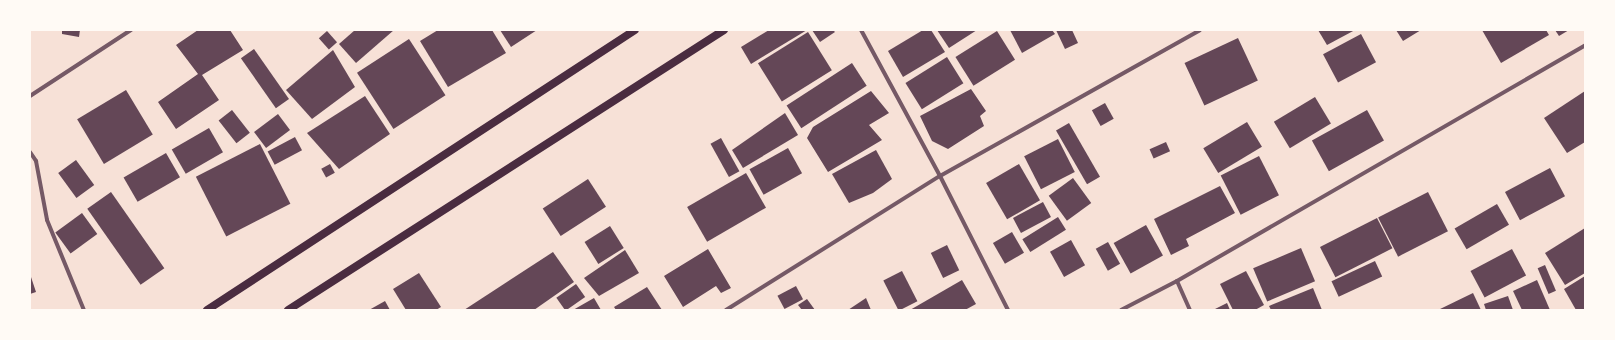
<!DOCTYPE html>
<style>
body{margin:0}
#map{position:relative;width:1615px;height:340px;overflow:hidden;background:#f7e1d7;font-family:Raleway,sans-serif}
div>[style]{position:absolute}
.building>*{inset:0;background:#644757;transform-origin:0 0}
.minor>*{height:4px;margin:-2px;padding:0 2px;transform-origin:2px;border-radius:2px;background:#755966}
.secondary>*{height:8px;margin:-4px;padding:0 4px;transform-origin:4px;border-radius:4px;background:#4a2c40}
span{translate:-50% -50%;white-space:nowrap;text-align:center;line-height:1.15;-webkit-text-stroke:4px #fffaf5;paint-order:stroke}
.frame{position:absolute;inset:0;border:31px solid #fffaf5;pointer-events:none}
</style>
<div id="map">
<div class="building">
<div style="clip-path:polygon(62px 30px,80px 30px,79px 37px,62px 34px)"></div>
<div style="clip-path:polygon(198px 30px,230px 30px,243px 50px,202px 75px,219px 100px,176px 129px,158px 102px,198px 74px,176px 45px)"></div>
<div style="clip-path:polygon(355px 30px,394px 30px,356px 63px,339px 44px)"></div>
<div style="clip-path:polygon(438px 30px,492px 30px,506px 53px,448px 87px,420px 41px)"></div>
<div style="clip-path:polygon(500px 30px,537px 30px,511px 47px)"></div>
<div style="clip-path:polygon(769px 30px,807px 30px,751px 64px,741px 47px)"></div>
<div style="clip-path:polygon(812px 30px,833px 30px,835px 32px,820px 42px)"></div>
<div style="clip-path:polygon(923px 30px,931px 30px,945px 52px,903px 77px,888px 51px)"></div>
<div style="clip-path:polygon(937px 30px,977px 30px,949px 48px)"></div>
<div style="clip-path:polygon(1010px 30px,1052px 30px,1055px 34px,1022px 53px)"></div>
<div style="clip-path:polygon(1056px 30px,1072px 30px,1078px 43px,1065px 49px)"></div>
<div style="clip-path:polygon(1318px 30px,1355px 30px,1327px 45px)"></div>
<div style="clip-path:polygon(1396px 30px,1421px 30px,1403px 41px)"></div>
<div style="clip-path:polygon(1482px 30px,1546px 30px,1549px 35px,1501px 63px)"></div>
<div style="clip-path:polygon(1555px 30px,1569px 30px,1559px 36px)"></div>
<div style="left:327px;top:31px;width:15px;height:11px;rotate:48deg"></div>
<div style="left:997px;top:31px;width:34px;height:49px;rotate:58deg"></div>
<div style="left:808px;top:32px;width:45px;height:59px;rotate:58deg"></div>
<div style="left:1361px;top:34px;width:32px;height:43px;rotate:62deg"></div>
<div style="left:1238px;top:38px;width:47px;height:59px;rotate:65deg"></div>
<div style="left:409px;top:39px;width:67px;height:62px;rotate:57deg"></div>
<div style="left:254px;top:49px;width:61px;height:16px;rotate:55deg"></div>
<div style="clip-path:polygon(333px 50px,355px 87px,312px 119px,286px 90px)"></div>
<div style="left:947px;top:57px;width:31px;height:49px;rotate:58deg"></div>
<div style="left:852px;top:63px;width:27px;height:78px;rotate:57deg"></div>
<div style="clip-path:polygon(971px 89px,986px 111px,980px 116px,984px 126px,948px 149px,932px 141px,920px 116px)"></div>
<div style="left:126px;top:90px;width:52px;height:57px;rotate:59deg"></div>
<div style="clip-path:polygon(871px 91px,889px 113px,869px 125px,882px 140px,828px 172px,807px 138px,813px 127px)"></div>
<div style="clip-path:polygon(1585px 91px,1585px 142px,1567px 153px,1544px 118px)"></div>
<div style="clip-path:polygon(365px 96px,390px 134px,339px 169px,307px 133px)"></div>
<div style="left:1315px;top:97px;width:31px;height:48px;rotate:59deg"></div>
<div style="left:1105px;top:103px;width:18px;height:15px;rotate:61deg"></div>
<div style="left:232px;top:110px;width:29px;height:17px;rotate:52deg"></div>
<div style="left:1367px;top:110px;width:35px;height:63px;rotate:61deg"></div>
<div style="clip-path:polygon(785px 113px,798px 135px,743px 168px,732px 150px)"></div>
<div style="left:278px;top:114px;width:20px;height:30px;rotate:53deg"></div>
<div style="left:1247px;top:122px;width:29px;height:51px;rotate:59deg"></div>
<div style="left:1069px;top:123px;width:62px;height:15px;rotate:60deg"></div>
<div style="left:209px;top:128px;width:28px;height:43px;rotate:60deg"></div>
<div style="left:295px;top:137px;width:15px;height:31px;rotate:62deg"></div>
<div style="left:721px;top:138px;width:38px;height:12px;rotate:61deg"></div>
<div style="left:1058px;top:139px;width:37px;height:38px;rotate:63deg"></div>
<div style="left:1166px;top:142px;width:10px;height:18px;rotate:66deg"></div>
<div style="left:260px;top:144px;width:67px;height:72px;rotate:63deg"></div>
<div style="left:788px;top:148px;width:29px;height:44px;rotate:61deg"></div>
<div style="clip-path:polygon(876px 150px,892px 179px,873px 193px,849px 203px,832px 174px)"></div>
<div style="left:166px;top:153px;width:28px;height:49px;rotate:60deg"></div>
<div style="left:1259px;top:156px;width:44px;height:43px;rotate:63deg"></div>
<div style="left:76px;top:160px;width:31px;height:22px;rotate:54deg"></div>
<div style="left:330px;top:164px;width:10px;height:10px;rotate:61deg"></div>
<div style="left:1019px;top:164px;width:42px;height:38px;rotate:60deg"></div>
<div style="left:1550px;top:168px;width:32px;height:51px;rotate:62deg"></div>
<div style="left:746px;top:173px;width:40px;height:68px;rotate:60deg"></div>
<div style="left:1073px;top:178px;width:31px;height:30px;rotate:54deg"></div>
<div style="left:588px;top:179px;width:33px;height:54px;rotate:57deg"></div>
<div style="clip-path:polygon(1220px 186px,1235px 213px,1186px 239px,1189px 246px,1171px 255px,1154px 219px)"></div>
<div style="left:111px;top:192px;width:93px;height:29px;rotate:55deg"></div>
<div style="left:1428px;top:192px;width:44px;height:56px;rotate:63deg"></div>
<div style="left:1043px;top:202px;width:17px;height:34px;rotate:62deg"></div>
<div style="left:1497px;top:204px;width:24px;height:49px;rotate:60deg"></div>
<div style="left:82px;top:213px;width:26px;height:33px;rotate:54deg"></div>
<div style="left:1058px;top:217px;width:15px;height:42px;rotate:58deg"></div>
<div style="left:1377px;top:218px;width:34px;height:64px;rotate:63deg"></div>
<div style="left:1146px;top:225px;width:35px;height:37px;rotate:61deg"></div>
<div style="left:610px;top:226px;width:26px;height:30px;rotate:58deg"></div>
<div style="clip-path:polygon(1585px 228px,1585px 273px,1565px 285px,1545px 253px)"></div>
<div style="left:1012px;top:232px;width:24px;height:22px;rotate:60deg"></div>
<div style="left:1071px;top:240px;width:29px;height:24px;rotate:61deg"></div>
<div style="left:1108px;top:242px;width:25px;height:14px;rotate:61deg"></div>
<div style="left:947px;top:245px;width:28px;height:18px;rotate:64deg"></div>
<div style="left:1301px;top:248px;width:36px;height:52px;rotate:67deg"></div>
<div style="clip-path:polygon(708px 249px,731px 288px,721px 293px,716px 286px,683px 307px,664px 276px)"></div>
<div style="left:1512px;top:249px;width:30px;height:47px;rotate:62deg"></div>
<div style="clip-path:polygon(625px 250px,639px 273px,599px 296px,584px 278px)"></div>
<div style="clip-path:polygon(553px 252px,574px 282px,534px 310px,464px 310px)"></div>
<div style="left:1375px;top:261px;width:17px;height:48px;rotate:65deg"></div>
<div style="left:1545px;top:265px;width:28px;height:8px;rotate:67deg"></div>
<div style="left:902px;top:271px;width:34px;height:21px;rotate:63deg"></div>
<div style="clip-path:polygon(1246px 271px,1264px 305px,1255px 310px,1233px 310px,1220px 284px)"></div>
<div style="clip-path:polygon(419px 273px,441px 307px,436px 310px,406px 310px,393px 289px)"></div>
<div style="clip-path:polygon(30px 274px,36px 292px,30px 294px)"></div>
<div style="clip-path:polygon(1585px 276px,1585px 310px,1576px 310px,1564px 289px)"></div>
<div style="clip-path:polygon(962px 280px,976px 304px,965px 310px,910px 310px)"></div>
<div style="clip-path:polygon(1537px 280px,1550px 310px,1522px 310px,1513px 291px)"></div>
<div style="left:576px;top:284px;width:16px;height:24px;rotate:55deg"></div>
<div style="left:796px;top:286px;width:15px;height:21px;rotate:62deg"></div>
<div style="clip-path:polygon(647px 287px,662px 310px,616px 310px,614px 307px)"></div>
<div style="clip-path:polygon(1313px 288px,1322px 310px,1271px 310px,1269px 306px)"></div>
<div style="clip-path:polygon(1473px 293px,1481px 310px,1438px 310px)"></div>
<div style="clip-path:polygon(1508px 296px,1513px 310px,1486px 310px,1484px 304px)"></div>
<div style="clip-path:polygon(594px 298px,601px 310px,573px 310px)"></div>
<div style="clip-path:polygon(866px 298px,871px 310px,848px 310px)"></div>
<div style="clip-path:polygon(807px 299px,815px 310px,802px 310px,798px 305px)"></div>
<div style="clip-path:polygon(385px 301px,390px 310px,369px 310px)"></div>
<div style="clip-path:polygon(1227px 303px,1230px 310px,1213px 310px)"></div>
</div>
<div class="minor">
<div style="left:30px;top:96px;width:121px;rotate:-33.2deg"></div>
<div style="left:30px;top:152px;width:11px;rotate:56deg"></div>
<div style="left:36px;top:161px;width:60px;rotate:79.4deg"></div>
<div style="left:47px;top:220px;width:97px;rotate:67.7deg"></div>
<div style="left:1177px;top:281px;width:32px;rotate:66deg"></div>
<div style="left:726px;top:310px;width:252px;rotate:-32.1deg"></div>
<div style="left:940px;top:176px;width:166px;rotate:-118.4deg"></div>
<div style="left:1008px;top:310px;width:150px;rotate:-116.9deg"></div>
<div style="left:940px;top:176px;width:298px;rotate:-29.3deg"></div>
<div style="left:1121px;top:310px;width:63px;rotate:-27.4deg"></div>
<div style="left:1177px;top:281px;width:471px;rotate:-30deg"></div>
</div>
<div class="secondary">
<div style="left:207px;top:310px;width:511px;rotate:-33.19deg"></div>
<div style="left:288px;top:310px;width:518px;rotate:-32.71deg"></div>
</div>
<div class="frame"></div>
</div>
